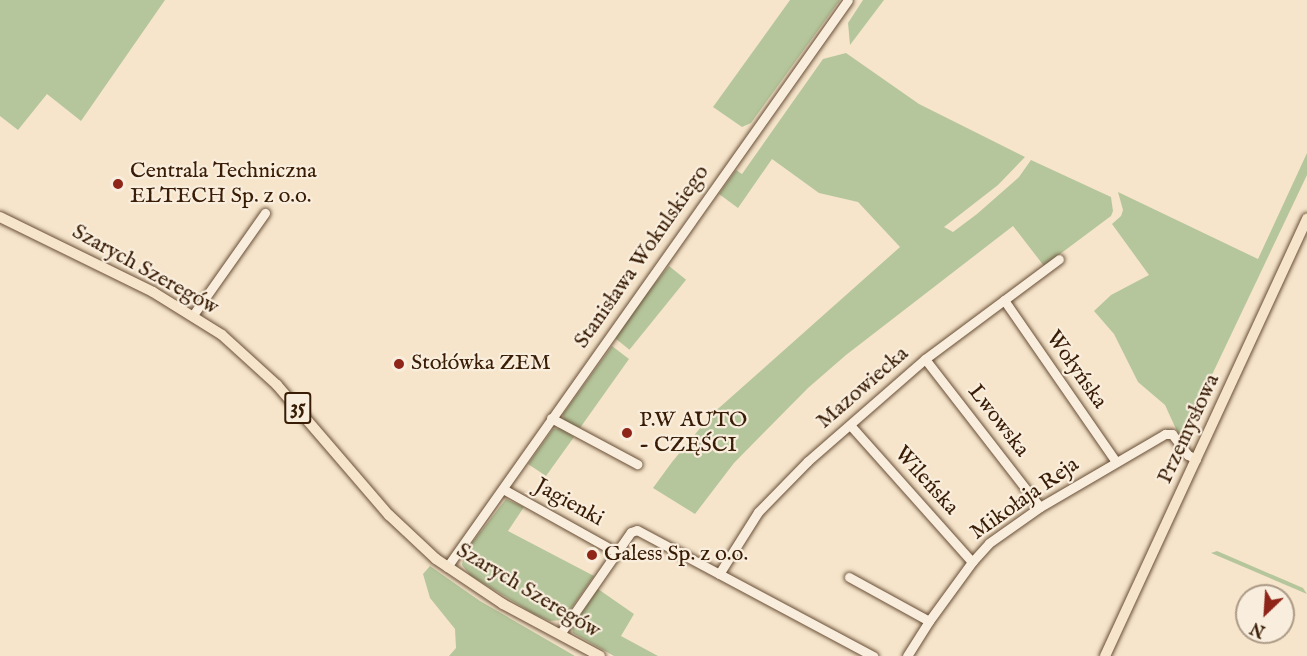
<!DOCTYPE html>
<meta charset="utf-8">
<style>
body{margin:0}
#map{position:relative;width:1307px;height:656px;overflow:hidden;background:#f6e5cb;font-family:"IM FELL English",serif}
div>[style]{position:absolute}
.green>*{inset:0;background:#b6c69c;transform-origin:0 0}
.roads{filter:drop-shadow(0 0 2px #684e36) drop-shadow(0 0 2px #684e36)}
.minor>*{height:9px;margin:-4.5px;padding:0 4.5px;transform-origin:4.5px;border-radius:4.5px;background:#f9eedd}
.major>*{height:10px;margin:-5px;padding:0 5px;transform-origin:5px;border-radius:5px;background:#f6e5cb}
.dots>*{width:16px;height:16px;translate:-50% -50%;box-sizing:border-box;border:3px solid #f9eedd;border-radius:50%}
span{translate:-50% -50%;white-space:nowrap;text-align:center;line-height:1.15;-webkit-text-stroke:4.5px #f9eedd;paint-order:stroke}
.shield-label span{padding:2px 4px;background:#f9eedd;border:2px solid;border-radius:4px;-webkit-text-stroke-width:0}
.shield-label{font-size:21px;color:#381c05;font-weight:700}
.poi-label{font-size:22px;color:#381c05}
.left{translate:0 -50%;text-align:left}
.street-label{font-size:22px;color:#381c05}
.north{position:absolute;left:1235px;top:584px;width:60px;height:60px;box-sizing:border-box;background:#f9eedd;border:2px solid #ac9a87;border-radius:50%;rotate:205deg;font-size:16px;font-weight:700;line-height:24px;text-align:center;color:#381c05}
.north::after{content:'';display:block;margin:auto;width:21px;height:27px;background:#8f2418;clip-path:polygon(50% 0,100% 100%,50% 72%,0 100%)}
</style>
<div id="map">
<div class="green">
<div style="clip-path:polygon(0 0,165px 0,81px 121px,47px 94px,18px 130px,0 116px)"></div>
<div style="clip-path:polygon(790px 0,840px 0,751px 123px,742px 127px,713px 107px)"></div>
<div style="clip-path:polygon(863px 0,884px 0,850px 45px,848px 23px)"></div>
<div style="clip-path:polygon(846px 53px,919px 104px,1025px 157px,998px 185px,944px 227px,953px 232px,977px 214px,1019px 177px,1031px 160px,1111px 197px,1113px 211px,1111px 216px,1044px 266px,1013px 226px,846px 355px,808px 388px,734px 463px,695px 514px,653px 488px,672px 462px,711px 415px,900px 247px,858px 202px,819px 193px,772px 159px,738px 208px,719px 194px,736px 170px,742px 174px,823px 59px)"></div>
<div style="clip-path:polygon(1307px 153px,1307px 175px,1181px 440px,1165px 405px,1138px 382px,1114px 334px,1094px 311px,1111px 295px,1149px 275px,1112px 224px,1121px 216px,1123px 210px,1118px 192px,1258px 259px)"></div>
<div style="left:669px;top:266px;width:22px;height:90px;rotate:39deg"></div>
<div style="clip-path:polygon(612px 346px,629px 359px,580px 428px,564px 420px,563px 414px)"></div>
<div style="clip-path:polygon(560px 428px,574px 437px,546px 476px,528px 464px,553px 429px)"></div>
<div style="clip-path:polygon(506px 499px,524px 507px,508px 531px,594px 576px,563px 620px,550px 621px,534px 614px,470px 575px,462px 565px,464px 553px)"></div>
<div style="clip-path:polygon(1217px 551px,1303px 588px,1307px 594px,1211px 553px)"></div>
<div style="clip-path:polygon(430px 566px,480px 601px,575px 656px,449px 656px,456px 648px,455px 629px,430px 598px,423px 574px)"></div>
<div style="clip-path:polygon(598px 589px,634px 614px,621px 636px,658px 656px,614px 656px,573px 633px,572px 627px)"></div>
</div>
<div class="roads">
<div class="minor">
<div style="left:1004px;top:300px;width:197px;rotate:55.3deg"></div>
<div style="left:193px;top:315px;width:125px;rotate:-54.8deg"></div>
<div style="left:925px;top:359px;width:187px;rotate:52.2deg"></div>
<div style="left:551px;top:418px;width:98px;rotate:28.1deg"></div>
<div style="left:851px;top:426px;width:182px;rotate:48.3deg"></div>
<div style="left:503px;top:489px;width:129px;rotate:29.1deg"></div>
<div style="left:447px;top:567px;width:694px;rotate:-54.73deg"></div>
<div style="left:719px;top:574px;width:73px;rotate:-57.8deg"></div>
<div style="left:758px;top:512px;width:71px;rotate:-45.6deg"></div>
<div style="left:808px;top:461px;width:155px;rotate:-41.1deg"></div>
<div style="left:925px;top:359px;width:167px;rotate:-36.7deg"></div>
<div style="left:849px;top:577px;width:91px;rotate:28.8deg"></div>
<div style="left:560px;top:634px;width:124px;rotate:-55.2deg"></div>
<div style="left:631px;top:532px;width:6px;rotate:-18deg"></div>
<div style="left:637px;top:530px;width:268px;rotate:28.1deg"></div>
<div style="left:907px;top:656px;width:41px;rotate:-57.8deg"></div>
<div style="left:929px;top:621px;width:73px;rotate:-53.9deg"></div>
<div style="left:972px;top:562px;width:25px;rotate:-48deg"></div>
<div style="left:989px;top:543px;width:62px;rotate:-35.2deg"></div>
<div style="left:1040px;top:507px;width:145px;rotate:-30.3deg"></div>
<div style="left:1165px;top:434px;width:7px"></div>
<div style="left:1172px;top:434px;width:26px;rotate:53deg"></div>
<div style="left:1188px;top:455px;width:9px;rotate:27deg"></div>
</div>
<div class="major">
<div style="left:0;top:217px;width:170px;rotate:26.1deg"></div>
<div style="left:153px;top:292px;width:81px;rotate:31.9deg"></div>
<div style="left:222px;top:335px;width:74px;rotate:42.3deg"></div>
<div style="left:277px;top:385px;width:172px;rotate:49.3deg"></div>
<div style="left:389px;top:515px;width:64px;rotate:43.1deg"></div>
<div style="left:436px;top:559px;width:81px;rotate:33.9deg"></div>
<div style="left:503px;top:604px;width:110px;rotate:28.2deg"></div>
<div style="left:1105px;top:656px;width:482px;rotate:-65.2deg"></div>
</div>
</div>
<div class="dots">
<div style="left:118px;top:184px;background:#8f2418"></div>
<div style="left:399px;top:364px;background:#8f2418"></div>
<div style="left:627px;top:433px;background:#8f2418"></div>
<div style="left:592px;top:555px;background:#8f2418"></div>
</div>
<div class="shield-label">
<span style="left:298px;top:408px">35</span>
</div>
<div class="poi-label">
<span class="left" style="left:130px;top:184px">Centrala Techniczna<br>ELTECH Sp. z o.o.</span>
<span class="left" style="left:411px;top:364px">Stołówka ZEM</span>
<span class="left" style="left:639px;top:433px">P.W AUTO<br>- CZĘŚCI</span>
<span class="left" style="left:604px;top:555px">Galess Sp. z o.o.</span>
</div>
<div class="street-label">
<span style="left:642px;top:257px;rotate:-55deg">Stanisława Wokulskiego</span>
<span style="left:145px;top:270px;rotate:29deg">Szarych Szeregów</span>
<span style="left:1076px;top:370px;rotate:55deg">Wołyńska</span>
<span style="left:863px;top:388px;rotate:-41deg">Mazowiecka</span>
<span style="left:998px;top:421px;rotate:52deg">Lwowska</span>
<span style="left:1189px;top:429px;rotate:-65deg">Przemysłowa</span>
<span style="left:926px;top:481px;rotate:48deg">Wileńska</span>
<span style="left:1025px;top:499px;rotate:-35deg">Mikołaja Reja</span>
<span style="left:569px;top:503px;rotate:29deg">Jagienki</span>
<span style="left:528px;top:591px;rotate:31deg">Szarych Szeregów</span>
</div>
<div class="north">N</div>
</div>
